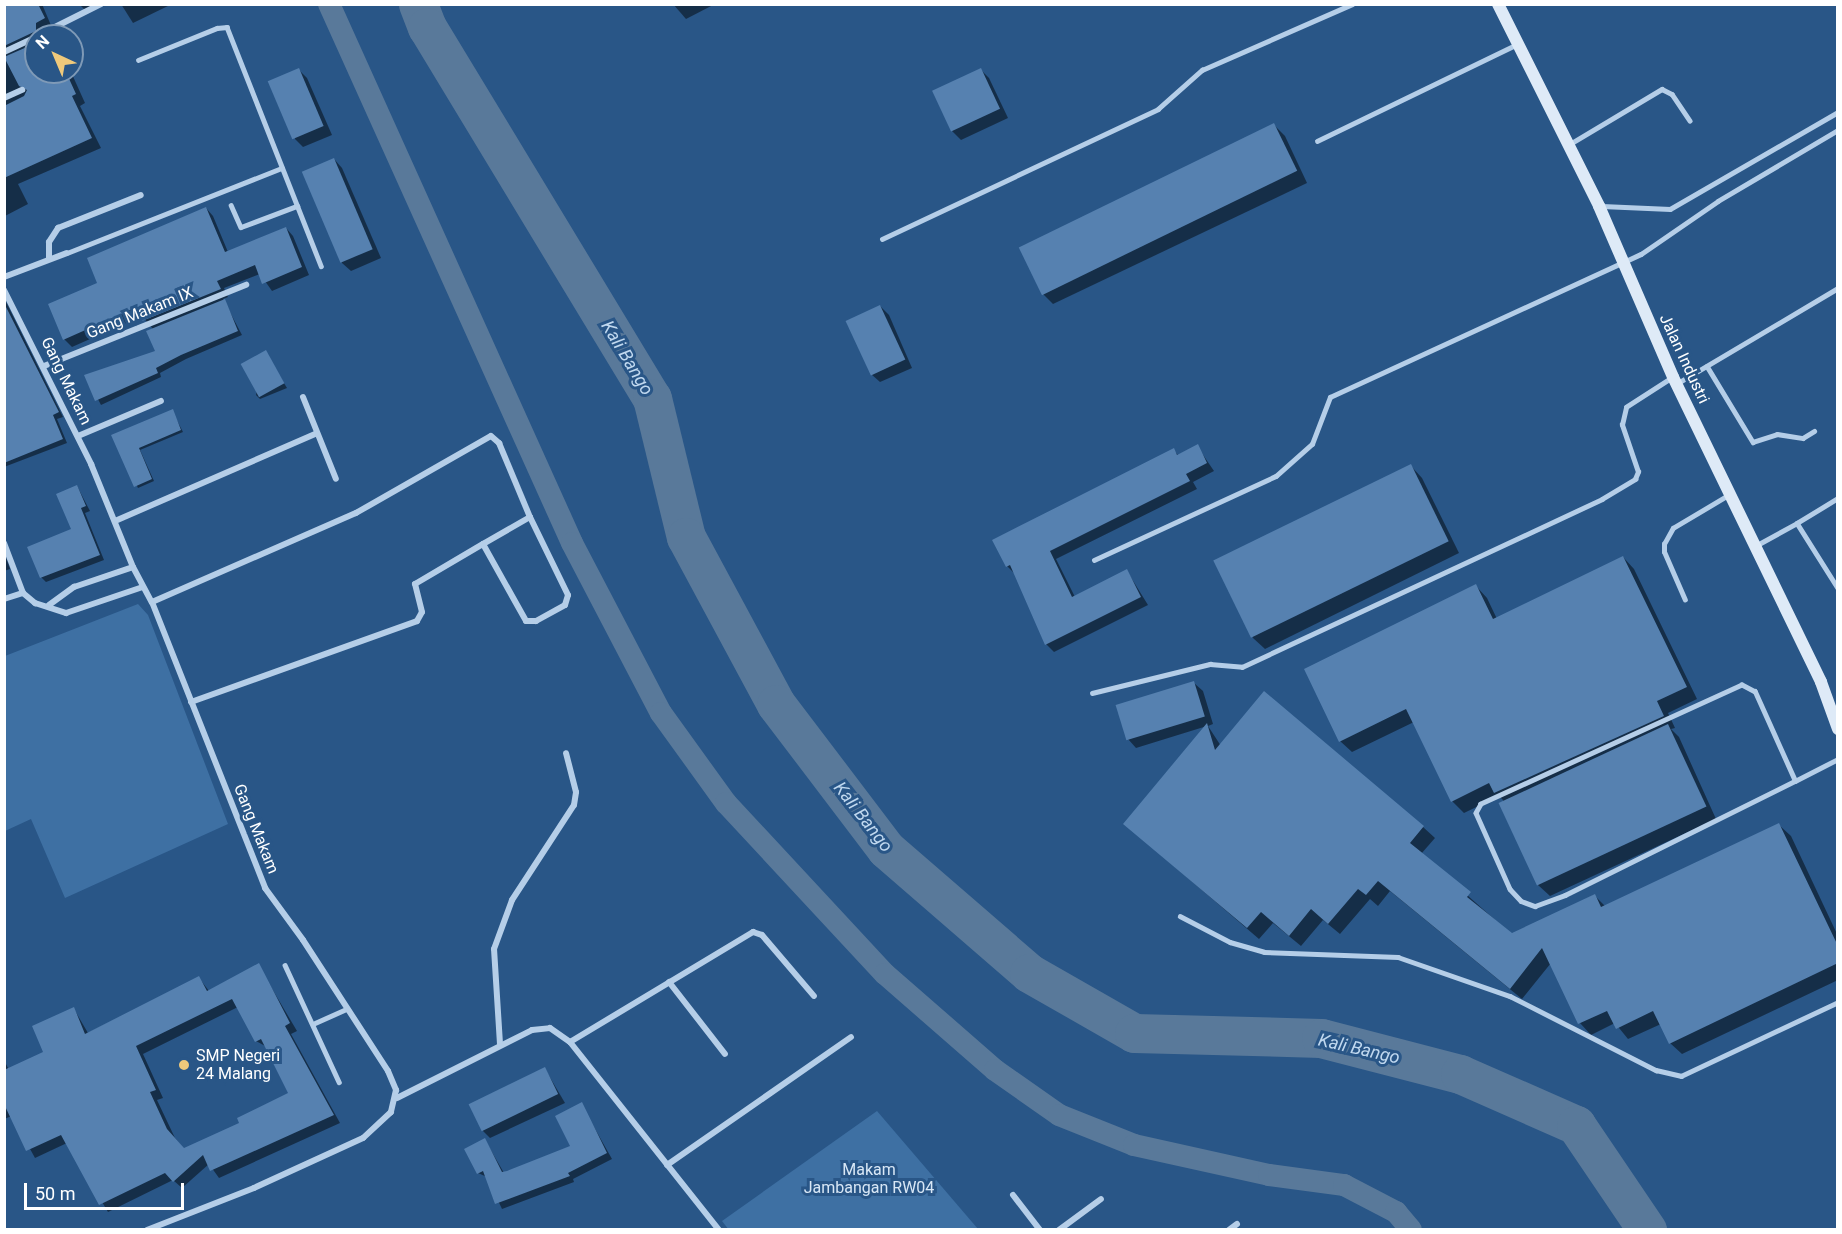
<!DOCTYPE html>
<style>
body{margin:0}
#map{position:relative;width:1842px;height:1234px;overflow:hidden;background:#295687;font-family:Roboto,sans-serif}
div>[style]{position:absolute}
.green>*{inset:0;background:#3e70a3}
.shadow>*{inset:0;background:#0007}
.canal>*{height:22px;margin:-11px;padding:0 11px;transform-origin:11px;border-radius:11px;background:#59799a}
.river>*{height:39px;margin:-19.5px;padding:0 19.5px;transform-origin:19.5px;border-radius:19.5px;background:#59799a}
.building>*{inset:0;background:#5681b0;transform-origin:0 0}
.lane>*{height:4.5px;margin:-2.25px;padding:0 2.25px;transform-origin:2.25px;border-radius:2.25px;background:#b5cee8}
.street>*{height:6px;margin:-3px;padding:0 3px;transform-origin:3px;border-radius:3px;background:#b5cee8}
.secondary>*{height:12px;margin:-6px;padding:0 6px;transform-origin:6px;border-radius:6px;background:#deeaf7}
.dots>*{width:16px;height:16px;translate:-50% -50%;box-sizing:border-box;border:3px solid #295687;border-radius:50%}
span{translate:-50% -50%;white-space:nowrap;text-align:center;line-height:1.15;-webkit-text-stroke:6px #295687;paint-order:stroke}
.street-label{font-size:16px;color:#fff}
.poi-label{font-size:16px;color:#fff}
.left{translate:0 -50%;text-align:left}
.park-label{font-size:16px;color:#d8e7f6}
.water-label{font-size:18px;color:#c0d8ef;font-style:italic}
.frame{position:absolute;inset:0;border:6px solid #fff;pointer-events:none}
.north{position:absolute;left:24px;top:24px;width:60px;height:60px;box-sizing:border-box;background:#295687;border:2px solid #7f9ab7;border-radius:50%;rotate:316deg;font-size:16px;font-weight:700;line-height:24px;text-align:center;color:#fff}
.north::after{content:'';display:block;margin:auto;width:21px;height:27px;background:#efc97b;clip-path:polygon(50% 0,100% 100%,50% 72%,0 100%)}
.scale{position:absolute;left:24px;top:1183px;width:160px;height:27px;box-sizing:border-box;border:3px solid #fff;border-top:0;padding-left:8px;font-size:18px;line-height:21px;white-space:nowrap;color:#fff;-webkit-text-stroke:4px #295687;paint-order:stroke}
</style>
<div id="map">
<div class="green">
<div style="clip-path:polygon(138px 604px,148px 615px,228px 824px,65px 898px,31px 819px,5px 831px,5px 656px)"></div>
<div style="clip-path:polygon(877px 1111px,978px 1229px,729px 1230px,722px 1221px)"></div>
</div>
<div class="shadow">
<div style="clip-path:polygon(4px 4px,42px 4px,55px 35px,36px 36px,36px 72px,71px 72px,85px 103px,80px 106px,101px 148px,18px 184px,28px 204px,5px 216px)"></div>
<div style="clip-path:polygon(79px 4px,103px 4px,88px 13px)"></div>
<div style="clip-path:polygon(121px 4px,168px 4px,168px 6px,133px 23px)"></div>
<div style="clip-path:polygon(673px 4px,715px 4px,686px 19px)"></div>
<div style="clip-path:polygon(298px 69px,307px 78px,332px 135px,303px 147px,295px 139px)"></div>
<div style="clip-path:polygon(981px 70px,989px 78px,1008px 118px,961px 140px,952px 131px)"></div>
<div style="clip-path:polygon(1274px 125px,1285px 136px,1307px 183px,1053px 304px,1041px 292px)"></div>
<div style="clip-path:polygon(334px 159px,342px 168px,381px 258px,351px 271px,342px 263px,304px 172px)"></div>
<div style="clip-path:polygon(206px 208px,213px 216px,228px 252px,286px 228px,293px 236px,309px 275px,272px 291px,260px 274px,224px 288px,228px 297px,223px 299px,242px 335px,186px 359px,160px 373px,161px 377px,101px 405px,86px 376px,157px 352px,153px 329px,142px 316px,72px 347px,64px 339px,99px 284px)"></div>
<div style="clip-path:polygon(4px 298px,63px 417px,57px 419px,67px 443px,4px 467px)"></div>
<div style="clip-path:polygon(880px 306px,889px 315px,912px 368px,880px 382px,871px 374px)"></div>
<div style="clip-path:polygon(265px 352px,287px 388px,260px 399px,256px 395px)"></div>
<div style="clip-path:polygon(172px 411px,183px 432px,140px 450px,154px 481px,138px 488px,113px 435px)"></div>
<div style="clip-path:polygon(1197px 446px,1214px 471px,1193px 482px,1197px 489px,1056px 559px,1075px 597px,1127px 571px,1148px 605px,1054px 652px,1046px 644px,1015px 574px,1007px 566px,1173px 450px,1178px 455px)"></div>
<div style="clip-path:polygon(1411px 466px,1422px 478px,1459px 553px,1265px 649px,1253px 638px,1216px 563px)"></div>
<div style="clip-path:polygon(77px 486px,90px 511px,85px 513px,104px 560px,46px 582px,41px 577px,73px 530px)"></div>
<div style="clip-path:polygon(4px 552px,10px 569px,4px 571px)"></div>
<div style="clip-path:polygon(1623px 557px,1634px 569px,1697px 699px,1668px 713px,1675px 728px,1671px 729px,1679px 737px,1716px 819px,1550px 896px,1538px 885px,1503px 800px,1499px 796px,1464px 813px,1452px 801px,1414px 722px,1352px 752px,1340px 741px,1476px 586px,1487px 598px,1497px 619px)"></div>
<div style="clip-path:polygon(1194px 683px,1203px 691px,1213px 724px,1208px 726px,1221px 746px,1423px 827px,1435px 838px,1421px 854px,1512px 935px,1594px 895px,1606px 907px,1779px 825px,1791px 836px,1838px 936px,1838px 980px,1682px 1054px,1670px 1043px,1661px 1024px,1628px 1039px,1615px 1023px,1591px 1035px,1580px 1023px,1551px 963px,1522px 999px,1390px 891px,1378px 906px,1370px 899px,1340px 934px,1323px 920px,1301px 946px,1273px 923px,1259px 939px,1125px 824px,1207px 726px,1136px 748px,1128px 739px)"></div>
<div style="clip-path:polygon(evenodd,258px 965px,297px 1031px,291px 1034px,340px 1123px,219px 1178px,209px 1164px,182px 1188px,173px 1180px,108px 1212px,67px 1143px,35px 1158px,12px 1116px,4px 1119px,4px 1060px,9px 1070px,45px 1053px,74px 1009px,88px 1033px,199px 978px,209px 991px,258px 965px,238px 1007px,256px 1041px,267px 1047px,290px 1093px,241px 1124px,184px 1149px,175px 1138px,157px 1100px,163px 1098px,143px 1054px,238px 1007px)"></div>
<div style="clip-path:polygon(545px 1069px,565px 1103px,490px 1138px,481px 1129px)"></div>
<div style="clip-path:polygon(581px 1104px,612px 1159px,573px 1179px,574px 1182px,502px 1209px,487px 1177px,478px 1173px,485px 1140px,504px 1173px,572px 1146px)"></div>
</div>
<div class="canal">
<div style="left:329px;top:4px;width:591px;rotate:65.73deg"></div>
<div style="left:572px;top:543px;width:192px;rotate:62.4deg"></div>
<div style="left:661px;top:713px;width:111px;rotate:54.2deg"></div>
<div style="left:726px;top:803px;width:233px;rotate:47.1deg"></div>
<div style="left:885px;top:974px;width:146px;rotate:41.1deg"></div>
<div style="left:995px;top:1070px;width:78px;rotate:35.1deg"></div>
<div style="left:1059px;top:1115px;width:81px;rotate:21.8deg"></div>
<div style="left:1134px;top:1145px;width:138px;rotate:12.5deg"></div>
<div style="left:1269px;top:1175px;width:76px;rotate:7.6deg"></div>
<div style="left:1344px;top:1185px;width:59px;rotate:27.4deg"></div>
<div style="left:1396px;top:1212px;width:23px;rotate:50deg"></div>
</div>
<div class="river">
<div style="left:418px;top:4px;width:25px;rotate:69deg"></div>
<div style="left:427px;top:27px;width:434px;rotate:58.8deg"></div>
<div style="left:652px;top:398px;width:143px;rotate:76.3deg"></div>
<div style="left:686px;top:537px;width:190px;rotate:61.7deg"></div>
<div style="left:776px;top:704px;width:182px;rotate:52.8deg"></div>
<div style="left:886px;top:849px;width:189px;rotate:40.9deg"></div>
<div style="left:1029px;top:973px;width:121px;rotate:29.7deg"></div>
<div style="left:1134px;top:1033px;width:187px;rotate:1.5deg"></div>
<div style="left:1321px;top:1038px;width:144px;rotate:14.5deg"></div>
<div style="left:1460px;top:1074px;width:127px;rotate:23.7deg"></div>
<div style="left:1576px;top:1125px;width:127px;rotate:55.9deg"></div>
</div>
<div class="building">
<div style="clip-path:polygon(4px 4px,38px 4px,45px 18px,36px 23px,36px 31px,4px 46px)"></div>
<div style="clip-path:polygon(36px 43px,36px 72px,66px 72px,76px 94px,72px 96px,92px 138px,4px 178px,4px 106px,24px 96px,27px 90px,19px 86px,4px 57px)"></div>
<div style="left:299px;top:68px;width:63px;height:34px;rotate:67deg"></div>
<div style="left:981px;top:68px;width:45px;height:54px;rotate:65deg"></div>
<div style="left:1274px;top:123px;width:53px;height:284px;rotate:64deg"></div>
<div style="left:334px;top:158px;width:99px;height:35px;rotate:67deg"></div>
<div style="clip-path:polygon(206px 207px,225px 252px,286px 227px,302px 267px,262px 284px,255px 265px,217px 281px,221px 289px,142px 321px,137px 307px,63px 340px,48px 304px,97px 283px,87px 258px)"></div>
<div style="clip-path:polygon(225px 299px,238px 331px,181px 355px,156px 368px,158px 373px,95px 401px,84px 375px,155px 351px,146px 331px)"></div>
<div style="clip-path:polygon(4px 303px,59px 412px,53px 415px,63px 439px,4px 463px)"></div>
<div style="left:880px;top:305px;width:60px;height:38px;rotate:65deg"></div>
<div style="left:266px;top:350px;width:38px;height:29px;rotate:61deg"></div>
<div style="clip-path:polygon(173px 409px,181px 430px,139px 448px,152px 479px,134px 487px,111px 435px)"></div>
<div style="clip-path:polygon(1198px 444px,1207px 463px,1186px 474px,1190px 481px,1050px 551px,1072px 597px,1127px 569px,1141px 597px,1045px 645px,1010px 565px,1006px 567px,992px 540px,1174px 448px,1177px 455px)"></div>
<div style="left:1411px;top:464px;width:86px;height:220px;rotate:64deg"></div>
<div style="clip-path:polygon(77px 485px,86px 506px,81px 508px,100px 555px,40px 578px,27px 547px,71px 529px,56px 494px)"></div>
<div style="clip-path:polygon(1623px 556px,1687px 687px,1657px 701px,1664px 716px,1494px 793px,1489px 783px,1451px 802px,1406px 709px,1339px 742px,1304px 669px,1476px 584px,1493px 619px)"></div>
<div style="left:1194px;top:681px;width:37px;height:82px;rotate:73deg"></div>
<div style="clip-path:polygon(1264px 691px,1424px 826px,1410px 843px,1471px 892px,1467px 897px,1512px 933px,1595px 894px,1601px 907px,1779px 823px,1838px 946px,1838px 963px,1669px 1044px,1653px 1011px,1616px 1029px,1607px 1011px,1578px 1024px,1542px 948px,1510px 989px,1378px 881px,1366px 895px,1358px 889px,1328px 924px,1311px 909px,1289px 936px,1261px 912px,1247px 928px,1123px 824px,1207px 723px,1215px 750px)"></div>
<div style="left:1668px;top:724px;width:91px;height:187px;rotate:65deg"></div>
<div style="clip-path:polygon(evenodd,259px 963px,290px 1023px,285px 1026px,334px 1115px,210px 1171px,203px 1155px,173px 1182px,165px 1173px,99px 1205px,61px 1135px,26px 1151px,4px 1104px,4px 1070px,43px 1052px,32px 1026px,74px 1007px,85px 1034px,199px 976px,207px 991px,259px 963px,232px 999px,255px 1042px,261px 1039px,288px 1093px,237px 1118px,239px 1123px,184px 1148px,167px 1129px,150px 1092px,156px 1090px,136px 1046px,232px 999px)"></div>
<div style="left:545px;top:1067px;width:30px;height:85px;rotate:64deg"></div>
<div style="clip-path:polygon(582px 1102px,607px 1153px,568px 1173px,570px 1176px,495px 1204px,483px 1171px,477px 1174px,464px 1149px,485px 1138px,502px 1172px,507px 1171px,570px 1146px,555px 1116px)"></div>
</div>
<div class="lane">
<div style="left:138px;top:60px;width:85px;rotate:-22.1deg"></div>
<div style="left:217px;top:28px;width:10px;rotate:-6deg"></div>
<div style="left:227px;top:27px;width:257px;rotate:68.5deg"></div>
<div style="left:1317px;top:141px;width:221px;rotate:-25.8deg"></div>
<div style="left:1570px;top:144px;width:107px;rotate:-30.9deg"></div>
<div style="left:1662px;top:89px;width:11px;rotate:27deg"></div>
<div style="left:1672px;top:94px;width:32px;rotate:56deg"></div>
<div style="left:231px;top:205px;width:24px;rotate:66deg"></div>
<div style="left:241px;top:227px;width:60px;rotate:-20.6deg"></div>
<div style="left:1602px;top:206px;width:68px;rotate:2.5deg"></div>
<div style="left:1670px;top:209px;width:194px;rotate:-30deg"></div>
<div style="left:882px;top:239px;width:305px;rotate:-25.2deg"></div>
<div style="left:1158px;top:109px;width:59px;rotate:-41.6deg"></div>
<div style="left:1202px;top:70px;width:164px;rotate:-23.7deg"></div>
<div style="left:67px;top:253px;width:231px;rotate:-21.6deg"></div>
<div style="left:1707px;top:366px;width:89px;rotate:58.8deg"></div>
<div style="left:1753px;top:442px;width:25px;rotate:-18deg"></div>
<div style="left:1777px;top:434px;width:26px;rotate:9deg"></div>
<div style="left:1803px;top:438px;width:13px;rotate:-32deg"></div>
<div style="left:1678px;top:383px;width:186px;rotate:-30.7deg"></div>
<div style="left:1797px;top:523px;width:48px;rotate:-31.4deg"></div>
<div style="left:1757px;top:545px;width:46px;rotate:-28.8deg"></div>
<div style="left:1797px;top:523px;width:77px;rotate:57.8deg"></div>
<div style="left:1094px;top:560px;width:200px;rotate:-24.8deg"></div>
<div style="left:1276px;top:476px;width:48px;rotate:-41.6deg"></div>
<div style="left:1312px;top:444px;width:50px;rotate:-69deg"></div>
<div style="left:1330px;top:397px;width:342px;rotate:-24.7deg"></div>
<div style="left:1641px;top:254px;width:93px;rotate:-34.5deg"></div>
<div style="left:1718px;top:201px;width:139px;rotate:-30.6deg"></div>
<div style="left:1685px;top:600px;width:52px;rotate:-113.6deg"></div>
<div style="left:1664px;top:552px;width:8px;rotate:-90deg"></div>
<div style="left:1664px;top:544px;width:18px;rotate:-61deg"></div>
<div style="left:1673px;top:528px;width:66px;rotate:-30.8deg"></div>
<div style="left:1092px;top:693px;width:122px;rotate:-13.8deg"></div>
<div style="left:1210px;top:664px;width:32px;rotate:5deg"></div>
<div style="left:1242px;top:667px;width:397px;rotate:-25deg"></div>
<div style="left:1602px;top:499px;width:39px;rotate:-31deg"></div>
<div style="left:1635px;top:479px;width:8px;rotate:-67deg"></div>
<div style="left:1638px;top:472px;width:50px;rotate:-108.8deg"></div>
<div style="left:1622px;top:425px;width:18px;rotate:-77deg"></div>
<div style="left:1626px;top:407px;width:54px;rotate:-32.8deg"></div>
<div style="left:1795px;top:781px;width:98px;rotate:-114.2deg"></div>
<div style="left:1755px;top:692px;width:15px;rotate:-152deg"></div>
<div style="left:1742px;top:685px;width:287px;rotate:155.5deg"></div>
<div style="left:1481px;top:804px;width:10px;rotate:119deg"></div>
<div style="left:1476px;top:813px;width:83px;rotate:65.9deg"></div>
<div style="left:1510px;top:889px;width:16px;rotate:47deg"></div>
<div style="left:1521px;top:901px;width:15px;rotate:20deg"></div>
<div style="left:1535px;top:906px;width:32px;rotate:-20deg"></div>
<div style="left:1565px;top:895px;width:257px;rotate:-26.4deg"></div>
<div style="left:1795px;top:781px;width:48px;rotate:-27.1deg"></div>
<div style="left:1180px;top:916px;width:56px;rotate:27.5deg"></div>
<div style="left:1230px;top:942px;width:35px;rotate:16deg"></div>
<div style="left:1264px;top:952px;width:134px;rotate:2.1deg"></div>
<div style="left:1398px;top:957px;width:119px;rotate:19.2deg"></div>
<div style="left:1510px;top:996px;width:164px;rotate:26.9deg"></div>
<div style="left:1656px;top:1070px;width:26px;rotate:13deg"></div>
<div style="left:1681px;top:1076px;width:174px;rotate:-25.2deg"></div>
<div style="left:285px;top:965px;width:129px;rotate:65.2deg"></div>
<div style="left:315px;top:1023px;width:35px;rotate:-24deg"></div>
</div>
<div class="street">
<div style="left:37px;top:36px;width:72px;rotate:-26.6deg"></div>
<div style="left:4px;top:52px;width:35px;rotate:-25deg"></div>
<div style="left:4px;top:98px;width:20px;rotate:-24deg"></div>
<div style="left:49px;top:259px;width:17px;rotate:-90deg"></div>
<div style="left:49px;top:242px;width:17px;rotate:-57deg"></div>
<div style="left:58px;top:228px;width:89px;rotate:-21.7deg"></div>
<div style="left:4px;top:277px;width:67px;rotate:-20.9deg"></div>
<div style="left:4px;top:290px;width:195px;rotate:63.4deg"></div>
<div style="left:91px;top:464px;width:111px;rotate:67.8deg"></div>
<div style="left:133px;top:567px;width:40px;rotate:62deg"></div>
<div style="left:152px;top:602px;width:308px;rotate:68.4deg"></div>
<div style="left:265px;top:888px;width:64px;rotate:53.8deg"></div>
<div style="left:303px;top:940px;width:156px;rotate:57deg"></div>
<div style="left:388px;top:1071px;width:21px;rotate:67deg"></div>
<div style="left:396px;top:1090px;width:23px;rotate:103deg"></div>
<div style="left:391px;top:1112px;width:38px;rotate:137deg"></div>
<div style="left:363px;top:1138px;width:120px;rotate:155.4deg"></div>
<div style="left:254px;top:1188px;width:115px;rotate:158.6deg"></div>
<div style="left:44px;top:366px;width:218px;rotate:-21.9deg"></div>
<div style="left:303px;top:397px;width:88px;rotate:68.1deg"></div>
<div style="left:78px;top:436px;width:90px;rotate:-22.9deg"></div>
<div style="left:115px;top:521px;width:220px;rotate:-23.5deg"></div>
<div style="left:4px;top:543px;width:53px;rotate:69.2deg"></div>
<div style="left:4px;top:599px;width:20px;rotate:-18deg"></div>
<div style="left:23px;top:593px;width:16px;rotate:40deg"></div>
<div style="left:35px;top:603px;width:33px;rotate:18deg"></div>
<div style="left:66px;top:613px;width:81px;rotate:-18.7deg"></div>
<div style="left:152px;top:602px;width:223px;rotate:-23.6deg"></div>
<div style="left:356px;top:513px;width:155px;rotate:-29.7deg"></div>
<div style="left:491px;top:436px;width:11px;rotate:41deg"></div>
<div style="left:499px;top:443px;width:80px;rotate:67.3deg"></div>
<div style="left:530px;top:517px;width:54px;rotate:150.1deg"></div>
<div style="left:49px;top:605px;width:31px;rotate:-36deg"></div>
<div style="left:74px;top:587px;width:62px;rotate:-18.7deg"></div>
<div style="left:191px;top:702px;width:240px;rotate:-19.7deg"></div>
<div style="left:417px;top:621px;width:10px;rotate:-61deg"></div>
<div style="left:422px;top:612px;width:29px;rotate:-104deg"></div>
<div style="left:415px;top:584px;width:79px;rotate:-30.5deg"></div>
<div style="left:483px;top:544px;width:88px;rotate:60.8deg"></div>
<div style="left:526px;top:621px;width:10px"></div>
<div style="left:536px;top:621px;width:33px;rotate:-29deg"></div>
<div style="left:565px;top:605px;width:10px;rotate:-73deg"></div>
<div style="left:568px;top:595px;width:87px;rotate:-116deg"></div>
<div style="left:669px;top:982px;width:91px;rotate:52.1deg"></div>
<div style="left:570px;top:1042px;width:240px;rotate:51.6deg"></div>
<div style="left:500px;top:1044px;width:95px;rotate:-93.6deg"></div>
<div style="left:494px;top:949px;width:52px;rotate:-69.8deg"></div>
<div style="left:512px;top:900px;width:113px;rotate:-56.9deg"></div>
<div style="left:574px;top:805px;width:13px;rotate:-81deg"></div>
<div style="left:576px;top:792px;width:40px;rotate:-104.4deg"></div>
<div style="left:397px;top:1098px;width:151px;rotate:-26.7deg"></div>
<div style="left:532px;top:1030px;width:18px;rotate:-6deg"></div>
<div style="left:550px;top:1028px;width:24px;rotate:35deg"></div>
<div style="left:570px;top:1042px;width:214px;rotate:-31deg"></div>
<div style="left:753px;top:932px;width:9px;rotate:18deg"></div>
<div style="left:762px;top:935px;width:80px;rotate:49.6deg"></div>
<div style="left:667px;top:1165px;width:224px;rotate:-34.8deg"></div>
<div style="left:1013px;top:1195px;width:44px;rotate:52.4deg"></div>
<div style="left:1059px;top:1230px;width:52px;rotate:-36.4deg"></div>
<div style="left:1229px;top:1230px;width:10px;rotate:-37deg"></div>
</div>
<div class="secondary">
<div style="left:1498px;top:4px;width:226px;rotate:63.4deg"></div>
<div style="left:1599px;top:206px;width:186px;rotate:66.6deg"></div>
<div style="left:1673px;top:377px;width:339px;rotate:64.1deg"></div>
<div style="left:1821px;top:682px;width:50px;rotate:70.1deg"></div>
</div>
<div class="dots">
<div style="left:184px;top:1065px;background:#efc97b"></div>
</div>
<div class="street-label">
<span style="left:140px;top:313px;rotate:-22deg">Gang Makam IX</span>
<span style="left:1684px;top:359px;rotate:65deg">Jalan Industri</span>
<span style="left:66px;top:381px;rotate:64deg">Gang Makam</span>
<span style="left:256px;top:829px;rotate:68deg">Gang Makam</span>
</div>
<div class="poi-label">
<span class="left" style="left:196px;top:1065px">SMP Negeri<br>24 Malang</span>
</div>
<div class="park-label">
<span style="left:869px;top:1179px">Makam<br>Jambangan RW04</span>
</div>
<div class="water-label">
<span style="left:627px;top:358px;rotate:59deg">Kali Bango</span>
<span style="left:863px;top:817px;rotate:52deg">Kali Bango</span>
<span style="left:1359px;top:1049px;rotate:13deg">Kali Bango</span>
</div>
<div class="frame"></div>
<div class="north">N</div>
<div class="scale">50 m</div>
</div>
